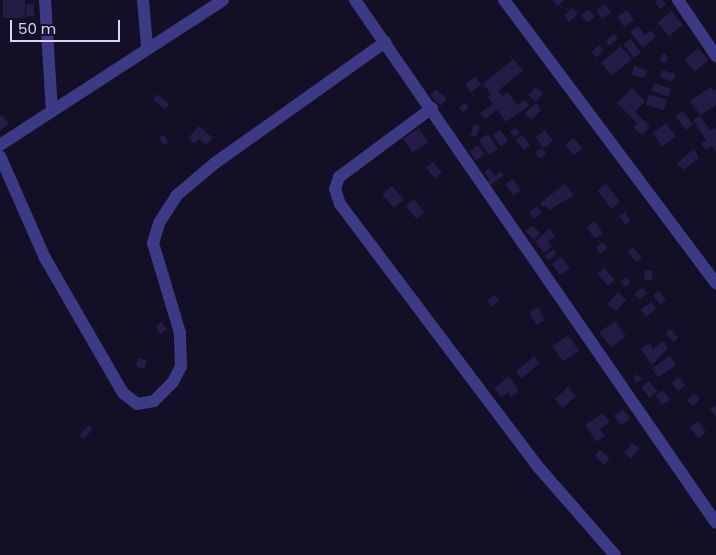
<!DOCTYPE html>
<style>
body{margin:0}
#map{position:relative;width:716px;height:555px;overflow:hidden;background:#130f26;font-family:Poppins,sans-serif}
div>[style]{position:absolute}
.building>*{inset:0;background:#241b47;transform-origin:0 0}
.minor>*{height:12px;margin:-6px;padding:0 6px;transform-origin:6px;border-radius:6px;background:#3d3a85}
span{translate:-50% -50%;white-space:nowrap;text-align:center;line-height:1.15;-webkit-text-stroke:4px #130f26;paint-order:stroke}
.scale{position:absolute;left:10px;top:20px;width:110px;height:22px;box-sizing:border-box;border:2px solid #d9d4ff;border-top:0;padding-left:6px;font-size:15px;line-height:18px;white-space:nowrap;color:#d9d4ff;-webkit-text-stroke:4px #130f26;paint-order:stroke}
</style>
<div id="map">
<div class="building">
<div style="left:3px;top:0;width:22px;height:18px"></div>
<div style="clip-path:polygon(552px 0,565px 0,557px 6px)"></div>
<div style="clip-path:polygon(657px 0,663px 0,666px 4px,660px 9px,655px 2px)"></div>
<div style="left:26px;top:4px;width:8px;height:12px"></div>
<div style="left:605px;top:4px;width:10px;height:11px;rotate:53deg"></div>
<div style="clip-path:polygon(573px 8px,578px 14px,569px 22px,564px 15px)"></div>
<div style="left:589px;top:9px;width:10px;height:10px;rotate:53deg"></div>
<div style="left:627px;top:10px;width:12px;height:12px;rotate:55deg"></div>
<div style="left:671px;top:11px;width:18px;height:18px;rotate:49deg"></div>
<div style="clip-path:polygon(638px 26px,645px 35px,651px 30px,656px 37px,643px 48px,630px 32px)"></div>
<div style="left:614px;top:34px;width:6px;height:11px;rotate:51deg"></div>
<div style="left:631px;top:39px;width:17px;height:9px;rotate:54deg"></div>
<div style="left:599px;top:45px;width:7px;height:11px;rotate:45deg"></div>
<div style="left:621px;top:46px;width:17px;height:26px;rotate:50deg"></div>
<div style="left:698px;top:48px;width:16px;height:18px;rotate:50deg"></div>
<div style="clip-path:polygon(664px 53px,669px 58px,664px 64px,659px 59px)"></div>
<div style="clip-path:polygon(513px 59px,523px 70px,498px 91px,503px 96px,508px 92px,517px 105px,525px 100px,529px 106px,506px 122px,497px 110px,485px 119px,480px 113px,493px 104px,488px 97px,491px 94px,483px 84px)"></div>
<div style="clip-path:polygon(634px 66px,647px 70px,644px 78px,632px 75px)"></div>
<div style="left:662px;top:70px;width:14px;height:8px;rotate:17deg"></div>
<div style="clip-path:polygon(475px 76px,481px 84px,471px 93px,465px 84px)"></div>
<div style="left:654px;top:83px;width:18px;height:8px;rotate:19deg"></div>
<div style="left:536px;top:87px;width:10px;height:11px;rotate:45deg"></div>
<div style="clip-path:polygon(711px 87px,714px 91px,716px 89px,716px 105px,700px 116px,710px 130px,716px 128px,716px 152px,711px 146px,706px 150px,701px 144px,706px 140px,693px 120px,700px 115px,690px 101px)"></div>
<div style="clip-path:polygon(632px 88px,645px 101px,635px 112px,650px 126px,642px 135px,633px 127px,637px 123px,617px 103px)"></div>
<div style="left:436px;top:89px;width:15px;height:9px;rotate:42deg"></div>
<div style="left:157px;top:94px;width:16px;height:7px;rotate:38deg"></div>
<div style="left:649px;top:94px;width:19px;height:11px;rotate:18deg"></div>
<div style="clip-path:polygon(464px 103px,469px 106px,464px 113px,459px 109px)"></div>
<div style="clip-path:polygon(536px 103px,541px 110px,531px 120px,525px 113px)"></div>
<div style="left:683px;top:111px;width:17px;height:9px;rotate:54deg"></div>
<div style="clip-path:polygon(2px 115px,9px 124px,0 131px,0 117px)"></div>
<div style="left:666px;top:123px;width:17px;height:17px;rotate:54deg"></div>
<div style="left:474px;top:124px;width:6px;height:12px;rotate:18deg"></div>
<div style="clip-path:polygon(199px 126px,213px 138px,206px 145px,199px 139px,194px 144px,188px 138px)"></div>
<div style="left:419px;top:128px;width:17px;height:19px;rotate:57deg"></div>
<div style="clip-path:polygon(515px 128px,520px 133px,514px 137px,510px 132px)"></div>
<div style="left:500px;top:130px;width:14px;height:9px;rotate:54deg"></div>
<div style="left:545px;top:130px;width:14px;height:12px;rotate:54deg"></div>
<div style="left:488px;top:134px;width:18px;height:11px;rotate:56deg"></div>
<div style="clip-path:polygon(164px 135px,168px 142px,163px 145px,159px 137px)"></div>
<div style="left:522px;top:135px;width:13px;height:8px;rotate:51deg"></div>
<div style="left:574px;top:138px;width:14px;height:11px;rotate:54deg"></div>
<div style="left:478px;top:145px;width:11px;height:11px;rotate:52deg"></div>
<div style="left:541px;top:148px;width:8px;height:8px;rotate:50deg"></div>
<div style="clip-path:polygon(694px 149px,699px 158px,683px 170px,677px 163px)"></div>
<div style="left:433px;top:162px;width:14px;height:9px;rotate:51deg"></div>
<div style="clip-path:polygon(489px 168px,495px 176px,501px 171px,504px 175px,490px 186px,487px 181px,490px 180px,484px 172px)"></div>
<div style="left:513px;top:179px;width:14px;height:9px;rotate:56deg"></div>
<div style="clip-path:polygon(565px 184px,574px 195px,549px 210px,545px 205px,543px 207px,540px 203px)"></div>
<div style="left:606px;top:184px;width:23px;height:11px;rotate:52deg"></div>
<div style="left:392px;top:186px;width:18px;height:13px;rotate:49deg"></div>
<div style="left:414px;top:199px;width:17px;height:11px;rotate:50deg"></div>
<div style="left:537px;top:206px;width:8px;height:11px;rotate:50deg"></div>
<div style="left:625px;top:212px;width:11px;height:7px;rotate:56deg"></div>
<div style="left:595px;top:221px;width:15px;height:10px;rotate:58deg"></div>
<div style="clip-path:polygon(533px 225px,540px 234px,534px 240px,525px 231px)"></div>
<div style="clip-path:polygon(549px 228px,555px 236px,548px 242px,552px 247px,544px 253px,535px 242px)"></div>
<div style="clip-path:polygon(603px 242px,607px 249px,600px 254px,596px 247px)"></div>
<div style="left:633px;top:247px;width:14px;height:7px;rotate:51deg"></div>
<div style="clip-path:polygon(553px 249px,557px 254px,548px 261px,545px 255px)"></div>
<div style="left:562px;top:257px;width:14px;height:12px;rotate:56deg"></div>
<div style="left:604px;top:268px;width:16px;height:9px;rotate:47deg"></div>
<div style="left:645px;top:270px;width:8px;height:10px;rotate:7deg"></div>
<div style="clip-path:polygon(625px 277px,631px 282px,626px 287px,620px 282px)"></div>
<div style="clip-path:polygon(642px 288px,647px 293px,640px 300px,634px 294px)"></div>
<div style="clip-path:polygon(658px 291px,666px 299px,661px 305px,653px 296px)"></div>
<div style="left:618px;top:292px;width:11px;height:16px;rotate:41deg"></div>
<div style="clip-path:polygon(495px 295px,499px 301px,491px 307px,487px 300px)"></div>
<div style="left:651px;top:302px;width:9px;height:13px;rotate:54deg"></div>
<div style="left:538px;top:307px;width:15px;height:10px;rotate:62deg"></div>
<div style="left:615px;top:321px;width:19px;height:19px;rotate:54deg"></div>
<div style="clip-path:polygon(162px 322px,167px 330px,160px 334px,156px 326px)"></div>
<div style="left:670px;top:329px;width:12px;height:6px;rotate:48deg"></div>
<div style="left:568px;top:335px;width:19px;height:19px;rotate:55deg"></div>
<div style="clip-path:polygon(663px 341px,668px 348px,652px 365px,641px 349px,650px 343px,653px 349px)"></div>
<div style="left:534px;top:356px;width:9px;height:24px;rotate:49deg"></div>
<div style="left:670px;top:356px;width:11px;height:22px;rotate:56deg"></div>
<div style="left:138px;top:358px;width:9px;height:9px;rotate:13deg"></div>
<div style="clip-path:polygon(637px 374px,642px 379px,637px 383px,633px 378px)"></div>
<div style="clip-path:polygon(509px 376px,519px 391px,511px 397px,508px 392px,501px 397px,494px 388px)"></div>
<div style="left:678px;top:377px;width:11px;height:9px;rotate:49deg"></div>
<div style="left:649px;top:381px;width:13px;height:10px;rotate:51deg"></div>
<div style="left:568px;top:387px;width:12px;height:18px;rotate:48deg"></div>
<div style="left:663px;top:390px;width:12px;height:9px;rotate:55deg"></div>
<div style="clip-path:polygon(694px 393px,700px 399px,693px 406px,687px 401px)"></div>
<div style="clip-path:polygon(716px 405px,716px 417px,710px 409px)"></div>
<div style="left:623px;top:409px;width:12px;height:11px;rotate:55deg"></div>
<div style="clip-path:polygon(603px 413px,610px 422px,600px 429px,605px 436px,597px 442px,585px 425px)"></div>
<div style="left:698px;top:421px;width:14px;height:10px;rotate:54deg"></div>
<div style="left:89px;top:425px;width:6px;height:14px;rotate:45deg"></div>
<div style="left:632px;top:443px;width:9px;height:13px;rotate:36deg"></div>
<div style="left:600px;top:450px;width:13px;height:8px;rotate:42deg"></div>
</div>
<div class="minor">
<div style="left:45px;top:0;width:110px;rotate:86.4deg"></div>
<div style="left:143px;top:0;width:46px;rotate:85deg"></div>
<div style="left:355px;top:0;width:635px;rotate:55.38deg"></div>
<div style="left:504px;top:0;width:354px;rotate:53.2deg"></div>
<div style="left:678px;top:0;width:68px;rotate:55.8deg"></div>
<div style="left:432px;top:108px;width:116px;rotate:143.4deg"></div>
<div style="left:339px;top:177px;width:13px;rotate:108deg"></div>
<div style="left:335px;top:189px;width:16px;rotate:72deg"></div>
<div style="left:340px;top:204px;width:332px;rotate:53deg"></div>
<div style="left:540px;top:469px;width:114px;rotate:48.9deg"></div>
<div style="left:0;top:145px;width:266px;rotate:-33deg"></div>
<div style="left:0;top:156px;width:111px;rotate:66.2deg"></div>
<div style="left:45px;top:258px;width:156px;rotate:60deg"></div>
<div style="left:123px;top:393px;width:18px;rotate:38deg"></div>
<div style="left:137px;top:404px;width:17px;rotate:-10deg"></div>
<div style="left:154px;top:401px;width:27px;rotate:-45deg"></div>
<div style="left:173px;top:382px;width:18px;rotate:-63deg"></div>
<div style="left:181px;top:366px;width:33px;rotate:-92deg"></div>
<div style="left:180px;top:333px;width:94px;rotate:-106.7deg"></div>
<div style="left:153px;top:243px;width:21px;rotate:-73deg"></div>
<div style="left:159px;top:223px;width:33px;rotate:-57deg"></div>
<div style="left:177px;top:195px;width:50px;rotate:-40.1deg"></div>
<div style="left:215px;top:163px;width:209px;rotate:-35.4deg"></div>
</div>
<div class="scale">50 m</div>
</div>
